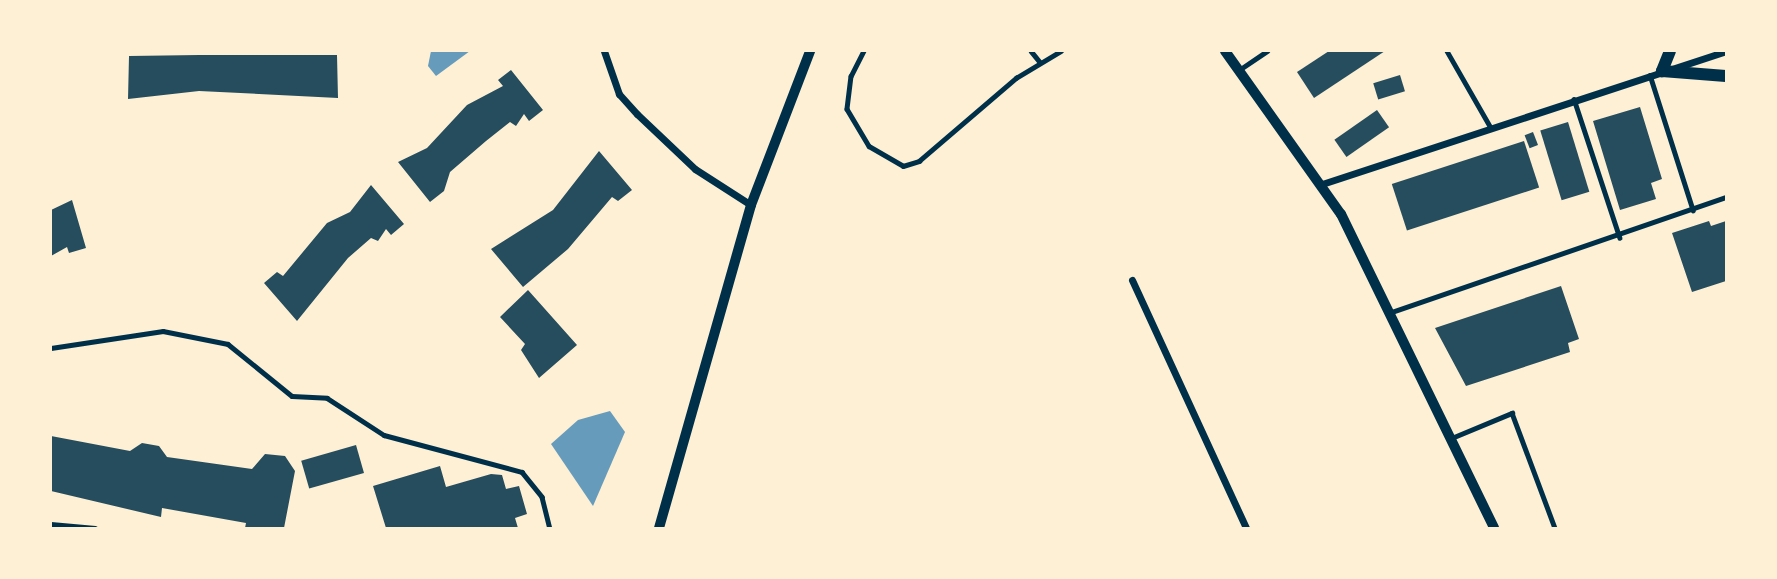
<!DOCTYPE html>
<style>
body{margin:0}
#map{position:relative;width:1777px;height:579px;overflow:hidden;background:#fdf0d5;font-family:Roboto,sans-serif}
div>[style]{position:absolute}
.water>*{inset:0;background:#669bbc}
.building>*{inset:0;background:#264d5e;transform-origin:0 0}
.service>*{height:4.5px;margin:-2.25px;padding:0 2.25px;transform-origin:2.25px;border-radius:2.25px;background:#003049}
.minor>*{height:7px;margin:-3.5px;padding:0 3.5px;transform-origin:3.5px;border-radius:3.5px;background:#003049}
.tertiary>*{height:10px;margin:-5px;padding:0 5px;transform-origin:5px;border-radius:5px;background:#003049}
.secondary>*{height:10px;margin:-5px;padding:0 5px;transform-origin:5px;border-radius:5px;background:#003049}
.primary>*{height:12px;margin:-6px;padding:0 6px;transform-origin:6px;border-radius:6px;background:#003049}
span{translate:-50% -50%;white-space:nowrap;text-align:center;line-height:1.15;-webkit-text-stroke:5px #fdf0d5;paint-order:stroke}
.frame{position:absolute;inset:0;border:52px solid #fdf0d5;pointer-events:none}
</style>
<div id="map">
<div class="water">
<div style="clip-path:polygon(431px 51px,470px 51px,436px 76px,428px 66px)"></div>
<div style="clip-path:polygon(610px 411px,625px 432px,593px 506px,551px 444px,578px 420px)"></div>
</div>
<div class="building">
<div style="clip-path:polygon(1329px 51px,1385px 51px,1314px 98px,1297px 72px)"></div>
<div style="clip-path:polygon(199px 55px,337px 55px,338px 98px,199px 91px,128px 99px,129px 56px)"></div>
<div style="clip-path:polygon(511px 70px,543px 110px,529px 121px,524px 114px,516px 126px,510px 122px,486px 141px,450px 172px,444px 191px,430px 202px,398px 162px,427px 148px,467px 105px,503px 86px,498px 80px)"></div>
<div style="left:1400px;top:75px;width:17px;height:28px;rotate:73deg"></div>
<div style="clip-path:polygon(1640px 107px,1662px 179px,1651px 183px,1656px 199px,1620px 210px,1593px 121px)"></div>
<div style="left:1377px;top:110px;width:21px;height:52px;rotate:55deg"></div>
<div style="left:1568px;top:122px;width:73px;height:29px;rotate:73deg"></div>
<div style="left:1533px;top:132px;width:14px;height:9px;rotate:69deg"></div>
<div style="left:1524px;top:141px;width:49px;height:139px;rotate:72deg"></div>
<div style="clip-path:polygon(599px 151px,632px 190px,618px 201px,612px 197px,568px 249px,523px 287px,491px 249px,553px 210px)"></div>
<div style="clip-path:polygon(371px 185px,404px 224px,391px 235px,386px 229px,378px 241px,371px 238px,348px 258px,297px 321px,264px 283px,277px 272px,283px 276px,327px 223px,350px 212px)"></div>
<div style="clip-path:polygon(72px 200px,86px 248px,69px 253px,67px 247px,51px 256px,51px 210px)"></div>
<div style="clip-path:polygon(1709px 221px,1711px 226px,1726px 221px,1726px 281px,1692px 292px,1672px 233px)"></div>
<div style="clip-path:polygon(1561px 286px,1579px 339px,1568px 343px,1570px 352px,1466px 386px,1435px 328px)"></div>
<div style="clip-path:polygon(528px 290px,577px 345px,539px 378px,521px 350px,525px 344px,500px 317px)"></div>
<div style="clip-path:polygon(51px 436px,130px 451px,142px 443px,159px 446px,167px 457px,252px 469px,265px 454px,285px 456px,295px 471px,284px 528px,245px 528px,246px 523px,162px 508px,161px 517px,51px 491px)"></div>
<div style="left:356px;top:445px;width:29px;height:57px;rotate:74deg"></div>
<div style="clip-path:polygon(440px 466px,446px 487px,491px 474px,502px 475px,506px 489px,519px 486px,527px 514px,515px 518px,518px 528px,386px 528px,373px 486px)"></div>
</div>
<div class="service">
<div style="left:864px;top:51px;width:28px;rotate:117deg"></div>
<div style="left:851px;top:76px;width:33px;rotate:97deg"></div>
<div style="left:847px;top:109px;width:43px;rotate:59.3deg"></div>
<div style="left:869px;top:146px;width:39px;rotate:30deg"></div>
<div style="left:903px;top:166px;width:17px;rotate:-17deg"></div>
<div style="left:919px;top:161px;width:128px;rotate:-40.6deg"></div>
<div style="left:1016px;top:78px;width:52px;rotate:-31deg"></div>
<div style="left:1031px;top:51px;width:14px;rotate:51deg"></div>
<div style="left:1447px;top:51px;width:86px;rotate:60.2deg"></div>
<div style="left:1239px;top:70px;width:34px;rotate:-34deg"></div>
<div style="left:1650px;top:75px;width:142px;rotate:72.3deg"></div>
<div style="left:1574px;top:99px;width:146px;rotate:71.7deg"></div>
<div style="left:1392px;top:312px;width:353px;rotate:-19deg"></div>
<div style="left:51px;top:348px;width:113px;rotate:-8.6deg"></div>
<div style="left:163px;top:331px;width:66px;rotate:11.3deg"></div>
<div style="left:228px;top:344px;width:82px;rotate:39.1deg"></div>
<div style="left:292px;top:396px;width:35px;rotate:3deg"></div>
<div style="left:327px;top:398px;width:68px;rotate:33deg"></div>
<div style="left:384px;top:435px;width:143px;rotate:15deg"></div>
<div style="left:522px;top:472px;width:32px;rotate:51deg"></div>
<div style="left:542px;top:497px;width:32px;rotate:76deg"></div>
<div style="left:1454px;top:437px;width:63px;rotate:-22.5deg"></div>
<div style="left:1512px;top:413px;width:123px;rotate:69.5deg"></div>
<div style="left:51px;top:524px;width:44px;rotate:5.2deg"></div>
</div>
<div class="minor">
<div style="left:604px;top:51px;width:46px;rotate:70.8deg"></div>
<div style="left:619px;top:94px;width:27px;rotate:48deg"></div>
<div style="left:637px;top:114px;width:80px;rotate:43.5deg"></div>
<div style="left:695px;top:169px;width:67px;rotate:32.7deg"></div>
<div style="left:1322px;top:184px;width:425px;rotate:-18.2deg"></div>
<div style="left:1132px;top:280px;width:273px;rotate:65.3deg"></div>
</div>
<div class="tertiary">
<div style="left:1225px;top:51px;width:200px;rotate:54.6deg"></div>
<div style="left:1341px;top:214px;width:349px;rotate:64deg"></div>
</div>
<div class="secondary">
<div style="left:659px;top:528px;width:336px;rotate:-74.1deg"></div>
<div style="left:751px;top:205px;width:165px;rotate:-69deg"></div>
</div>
<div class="primary">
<div style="left:1670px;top:51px;width:22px;rotate:112deg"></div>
<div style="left:1662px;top:71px;width:64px;rotate:4.5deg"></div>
</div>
<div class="frame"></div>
</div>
